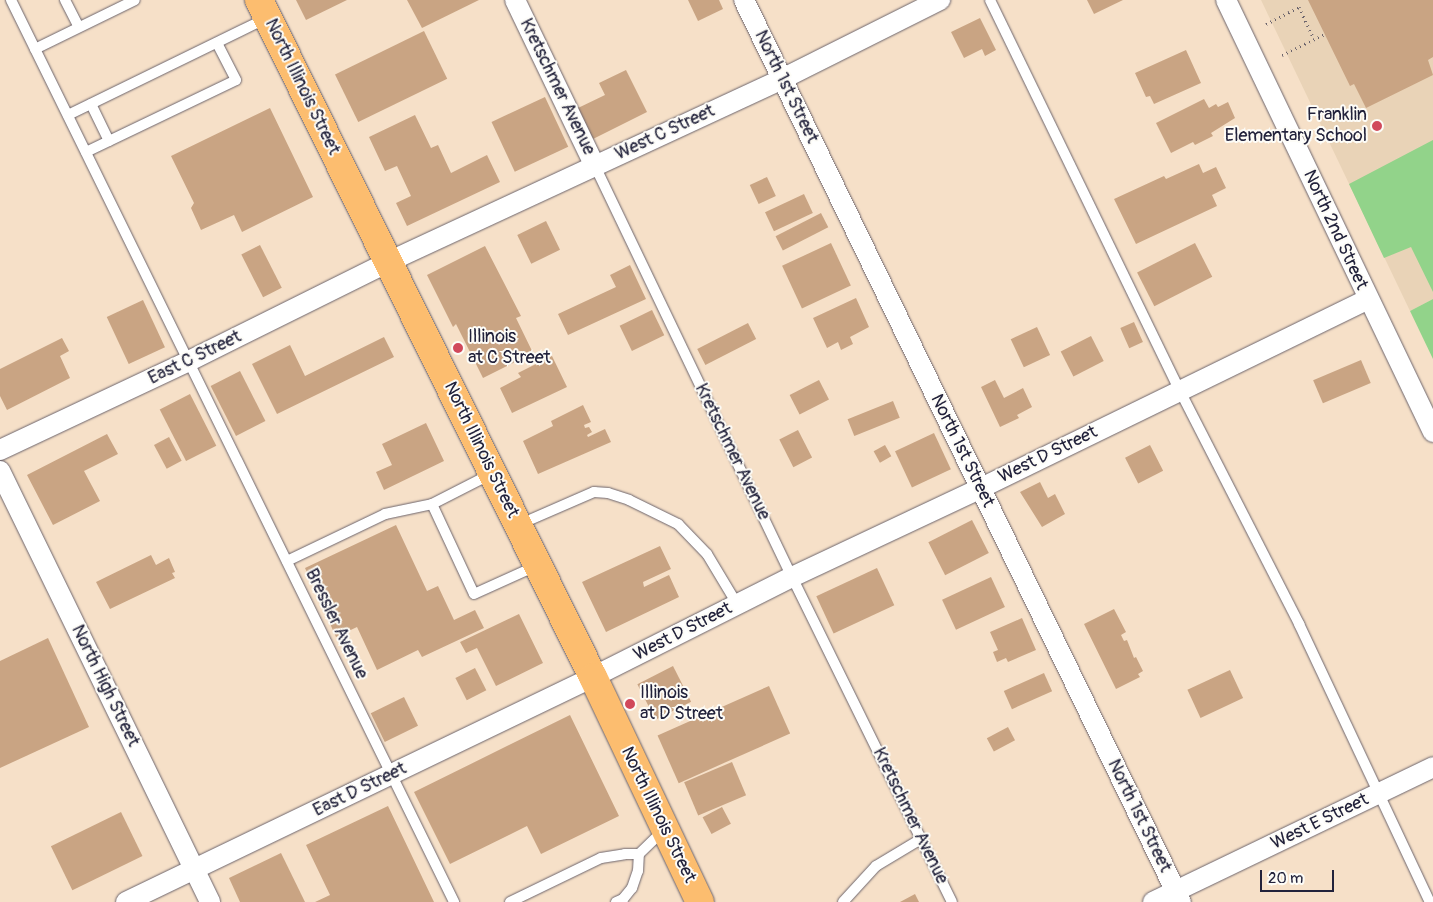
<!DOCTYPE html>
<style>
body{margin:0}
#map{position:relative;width:1433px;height:902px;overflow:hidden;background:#f6e0c8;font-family:Pangolin,sans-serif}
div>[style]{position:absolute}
.built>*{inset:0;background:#e9d3b7}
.green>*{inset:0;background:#92d38a}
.building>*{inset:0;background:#c9a483;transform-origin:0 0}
.path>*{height:3px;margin-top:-1.5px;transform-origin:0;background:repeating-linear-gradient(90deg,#6c646c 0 1px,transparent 0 5px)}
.roads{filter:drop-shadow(0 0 1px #6c646c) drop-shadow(0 0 1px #6c646c)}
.service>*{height:10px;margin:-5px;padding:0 5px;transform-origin:5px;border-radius:5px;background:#fff}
.minor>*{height:20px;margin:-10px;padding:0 10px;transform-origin:10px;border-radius:10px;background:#fff}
.primary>*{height:28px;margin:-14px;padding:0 14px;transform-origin:14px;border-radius:14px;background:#fcbd6f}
.dots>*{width:14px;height:14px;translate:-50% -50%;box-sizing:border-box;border:2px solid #fdfcf7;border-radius:50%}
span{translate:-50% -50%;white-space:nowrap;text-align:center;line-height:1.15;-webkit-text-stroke:4px #fdfcf7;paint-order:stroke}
.street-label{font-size:18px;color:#22223b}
.poi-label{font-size:18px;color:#22223b}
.right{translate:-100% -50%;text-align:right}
.left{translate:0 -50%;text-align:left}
.scale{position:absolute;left:1260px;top:870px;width:74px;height:22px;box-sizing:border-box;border:2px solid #22223b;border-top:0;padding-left:6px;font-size:15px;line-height:18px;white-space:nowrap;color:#22223b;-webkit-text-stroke:4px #fdfcf7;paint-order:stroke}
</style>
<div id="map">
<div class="built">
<div style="clip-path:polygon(1261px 0,1433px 0,1433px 299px,1410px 311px)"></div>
</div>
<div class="green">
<div style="clip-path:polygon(1433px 140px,1433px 292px,1411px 247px,1384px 258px,1349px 184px)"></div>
<div style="clip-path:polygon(1433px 299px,1433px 359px,1410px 311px)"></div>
</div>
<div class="building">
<div style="clip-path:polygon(296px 0,347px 0,306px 20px)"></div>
<div style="clip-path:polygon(407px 0,479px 0,422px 28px)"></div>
<div style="clip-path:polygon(688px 0,719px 0,723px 9px,698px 21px)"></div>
<div style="clip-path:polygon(1087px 0,1123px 0,1094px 14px)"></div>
<div style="clip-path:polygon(1308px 0,1433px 0,1433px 57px,1428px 60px,1433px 75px,1366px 108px,1354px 84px,1350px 86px)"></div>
<div style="clip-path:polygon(980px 18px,996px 50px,985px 56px,982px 49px,964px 58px,951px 32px)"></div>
<div style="left:424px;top:31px;width:53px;height:99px;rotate:64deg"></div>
<div style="clip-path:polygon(1186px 50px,1201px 83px,1154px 104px,1150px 96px,1146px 97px,1135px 73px)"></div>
<div style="clip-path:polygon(626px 70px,647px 112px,593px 139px,578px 108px,605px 95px,599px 83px)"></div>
<div style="left:545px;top:97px;width:55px;height:59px;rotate:65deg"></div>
<div style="clip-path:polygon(1204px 99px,1209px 108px,1216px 104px,1218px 107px,1228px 102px,1235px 118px,1211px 133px,1213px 136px,1195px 145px,1193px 142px,1171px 153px,1156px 123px)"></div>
<div style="clip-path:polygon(270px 108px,313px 197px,242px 232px,234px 215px,201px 230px,191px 208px,194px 203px,171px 156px)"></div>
<div style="clip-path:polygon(415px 115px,431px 148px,438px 145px,451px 173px,487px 155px,500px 182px,407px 226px,396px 203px,411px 196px,397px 166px,385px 171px,369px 137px)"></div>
<div style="clip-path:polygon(1199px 164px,1203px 173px,1216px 167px,1226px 188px,1212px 195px,1217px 206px,1136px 244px,1114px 199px,1164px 176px,1166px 179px)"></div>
<div style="left:767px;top:177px;width:21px;height:19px;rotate:65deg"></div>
<div style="left:804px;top:194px;width:21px;height:43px;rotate:65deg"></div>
<div style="left:821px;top:213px;width:16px;height:51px;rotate:63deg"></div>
<div style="left:546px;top:221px;width:32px;height:32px;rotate:64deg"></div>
<div style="left:831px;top:243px;width:47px;height:54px;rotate:65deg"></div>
<div style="left:1195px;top:243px;width:38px;height:65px;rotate:63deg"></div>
<div style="left:260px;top:245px;width:48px;height:21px;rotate:63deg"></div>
<div style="clip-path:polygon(485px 246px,521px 316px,516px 318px,533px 353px,483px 378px,456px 324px,453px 327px,427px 275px)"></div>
<div style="clip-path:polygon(630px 265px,646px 299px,568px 335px,558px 314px,616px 287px,610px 275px)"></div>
<div style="clip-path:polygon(856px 298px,869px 327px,850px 337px,853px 344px,841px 350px,838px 342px,827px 348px,813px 318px)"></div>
<div style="left:143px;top:300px;width:52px;height:40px;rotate:65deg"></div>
<div style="left:652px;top:310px;width:28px;height:36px;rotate:64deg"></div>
<div style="left:1134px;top:322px;width:22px;height:15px;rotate:66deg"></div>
<div style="left:748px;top:323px;width:18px;height:57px;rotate:63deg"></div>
<div style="left:1037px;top:327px;width:31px;height:29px;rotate:65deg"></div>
<div style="left:1091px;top:336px;width:28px;height:34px;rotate:63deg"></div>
<div style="clip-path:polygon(384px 337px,394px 357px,277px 414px,252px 364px,290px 345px,305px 376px)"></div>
<div style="clip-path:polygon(62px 338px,69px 351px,60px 356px,70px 378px,7px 410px,0 396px,0 369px)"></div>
<div style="clip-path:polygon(552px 356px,567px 387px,512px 413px,500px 388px,521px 377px,518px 373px)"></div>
<div style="left:1361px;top:360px;width:25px;height:52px;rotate:67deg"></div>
<div style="left:240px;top:371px;width:56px;height:33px;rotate:63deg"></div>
<div style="left:819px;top:380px;width:22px;height:33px;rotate:63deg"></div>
<div style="clip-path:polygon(995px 380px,1004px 398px,1023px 388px,1032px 407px,1017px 415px,1019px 418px,1000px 427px,981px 387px)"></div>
<div style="left:190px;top:394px;width:58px;height:34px;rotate:63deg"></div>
<div style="left:893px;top:401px;width:18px;height:49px;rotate:68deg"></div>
<div style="clip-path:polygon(583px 405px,591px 422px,584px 425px,585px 428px,589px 427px,592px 432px,587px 435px,588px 437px,605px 429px,611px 442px,538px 474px,523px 441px,553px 426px,551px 421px)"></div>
<div style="clip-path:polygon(426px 423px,444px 461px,384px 490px,376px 472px,392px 465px,382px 444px)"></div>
<div style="left:798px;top:430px;width:31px;height:21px;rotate:63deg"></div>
<div style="left:934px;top:433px;width:40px;height:43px;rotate:65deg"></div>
<div style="clip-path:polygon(107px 434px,118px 454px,84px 471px,100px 501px,53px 525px,27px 475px)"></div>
<div style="left:169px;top:437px;width:27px;height:17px;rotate:62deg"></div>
<div style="left:885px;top:445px;width:13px;height:13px;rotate:61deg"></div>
<div style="left:1150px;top:445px;width:29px;height:28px;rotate:63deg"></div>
<div style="clip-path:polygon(1040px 482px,1048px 498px,1055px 494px,1065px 514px,1042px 527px,1020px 492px)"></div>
<div style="left:972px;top:520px;width:37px;height:49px;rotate:63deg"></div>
<div style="clip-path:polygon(396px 525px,427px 591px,438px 586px,454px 620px,475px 610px,484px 628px,422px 657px,418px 650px,377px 670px,357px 627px,336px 637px,305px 568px)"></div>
<div style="clip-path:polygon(660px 546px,671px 569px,643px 582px,644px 587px,669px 575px,679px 597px,606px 632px,582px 582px)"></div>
<div style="clip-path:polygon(151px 555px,156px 565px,169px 558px,175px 572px,172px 573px,175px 578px,110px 609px,96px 582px)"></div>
<div style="left:877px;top:568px;width:41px;height:67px;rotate:65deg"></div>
<div style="left:991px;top:577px;width:33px;height:54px;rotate:65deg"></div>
<div style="clip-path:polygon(1114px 609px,1126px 632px,1121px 635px,1124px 641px,1127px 640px,1134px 658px,1136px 657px,1143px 671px,1138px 674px,1140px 677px,1116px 689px,1084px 624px)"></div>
<div style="clip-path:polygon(519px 614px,543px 663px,496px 686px,477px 648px,466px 653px,460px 642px)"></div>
<div style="clip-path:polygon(1022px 618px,1036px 650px,1008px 662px,1006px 658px,997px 662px,993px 652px,998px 650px,990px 632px)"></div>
<div style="clip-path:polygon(48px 638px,89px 727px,0 768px,0 661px)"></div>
<div style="left:673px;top:666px;width:40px;height:40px;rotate:63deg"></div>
<div style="left:475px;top:668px;width:25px;height:22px;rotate:63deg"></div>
<div style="left:1230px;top:670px;width:31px;height:47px;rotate:65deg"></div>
<div style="left:1044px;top:673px;width:20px;height:44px;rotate:66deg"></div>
<div style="left:769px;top:686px;width:52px;height:122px;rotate:66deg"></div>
<div style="left:404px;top:697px;width:32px;height:37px;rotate:64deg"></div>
<div style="clip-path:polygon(570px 715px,619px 816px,541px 854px,527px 826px,450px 864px,414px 792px)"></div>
<div style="left:1008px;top:727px;width:15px;height:24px;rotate:62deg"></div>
<div style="left:732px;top:762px;width:36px;height:52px;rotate:67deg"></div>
<div style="clip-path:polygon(388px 806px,434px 902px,315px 902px,330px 895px,306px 845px)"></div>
<div style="left:722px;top:807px;width:19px;height:22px;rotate:62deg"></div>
<div style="left:121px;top:812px;width:49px;height:78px;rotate:64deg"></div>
<div style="clip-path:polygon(281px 853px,305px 902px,240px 902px,229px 878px)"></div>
<div style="clip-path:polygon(915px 894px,919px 902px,900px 902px)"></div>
</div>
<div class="path">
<div style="left:1266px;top:24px;width:37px;rotate:-27deg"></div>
<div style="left:1299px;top:7px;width:35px;rotate:65deg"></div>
<div style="left:1282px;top:55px;width:48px;rotate:-26deg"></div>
</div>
<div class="roads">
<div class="service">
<div style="left:11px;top:0;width:1005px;rotate:63.84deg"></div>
<div style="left:65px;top:0;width:30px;rotate:63deg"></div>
<div style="left:990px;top:0;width:435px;rotate:64.1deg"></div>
<div style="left:1180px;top:391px;width:262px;rotate:62.9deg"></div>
<div style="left:1299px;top:624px;width:307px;rotate:64.8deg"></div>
<div style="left:35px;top:49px;width:111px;rotate:-26.1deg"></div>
<div style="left:91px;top:104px;width:41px;rotate:64.1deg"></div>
<div style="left:68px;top:115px;width:221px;rotate:-26deg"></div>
<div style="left:86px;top:152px;width:166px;rotate:-25.6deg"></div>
<div style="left:236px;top:80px;width:42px;rotate:-117.2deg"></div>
<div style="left:595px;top:166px;width:456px;rotate:64.4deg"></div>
<div style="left:792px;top:577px;width:362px;rotate:63.8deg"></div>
<div style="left:491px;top:474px;width:66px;rotate:153deg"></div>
<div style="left:432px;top:504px;width:99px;rotate:65deg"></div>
<div style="left:474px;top:594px;width:68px;rotate:-24.3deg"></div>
<div style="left:518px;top:525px;width:83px;rotate:-23.5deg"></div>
<div style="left:594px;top:492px;width:14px;rotate:4deg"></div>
<div style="left:608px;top:493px;width:22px;rotate:18deg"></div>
<div style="left:629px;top:500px;width:55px;rotate:26.1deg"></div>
<div style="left:678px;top:524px;width:42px;rotate:46deg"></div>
<div style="left:707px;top:554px;width:58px;rotate:59deg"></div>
<div style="left:287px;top:561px;width:109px;rotate:-25.6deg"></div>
<div style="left:385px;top:514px;width:48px;rotate:-12deg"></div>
<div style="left:510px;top:902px;width:101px;rotate:-25.8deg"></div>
<div style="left:601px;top:858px;width:24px;rotate:-9deg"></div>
<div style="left:625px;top:854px;width:14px"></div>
<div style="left:616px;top:902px;width:8px;rotate:-23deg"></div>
<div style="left:623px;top:899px;width:14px;rotate:-51deg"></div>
<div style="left:632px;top:888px;width:18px;rotate:-71deg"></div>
<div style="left:638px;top:871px;width:17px;rotate:-87deg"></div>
<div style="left:639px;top:854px;width:35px;rotate:-44deg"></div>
<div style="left:843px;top:902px;width:49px;rotate:-47.5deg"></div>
<div style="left:876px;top:866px;width:52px;rotate:-31deg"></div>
</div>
<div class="minor">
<div style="left:515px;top:0;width:184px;rotate:64.3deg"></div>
<div style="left:744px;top:0;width:1002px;rotate:64.15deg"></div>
<div style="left:1226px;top:0;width:479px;rotate:64.4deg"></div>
<div style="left:0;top:450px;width:209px;rotate:-25.2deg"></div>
<div style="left:189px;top:361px;width:222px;rotate:-26.4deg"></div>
<div style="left:388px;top:262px;width:434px;rotate:-24.9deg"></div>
<div style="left:782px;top:79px;width:177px;rotate:-26.6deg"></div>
<div style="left:0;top:471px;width:479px;rotate:64deg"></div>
<div style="left:126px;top:902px;width:518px;rotate:-25.72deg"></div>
<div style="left:593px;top:677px;width:223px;rotate:-26.7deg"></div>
<div style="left:792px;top:577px;width:207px;rotate:-25.2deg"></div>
<div style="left:979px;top:489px;width:433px;rotate:-26deg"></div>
<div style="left:1153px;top:902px;width:311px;rotate:-25.7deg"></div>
</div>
<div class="primary">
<div style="left:259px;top:0;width:755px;rotate:63.74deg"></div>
<div style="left:593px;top:677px;width:249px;rotate:64.6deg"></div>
</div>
</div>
<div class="dots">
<div style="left:1377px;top:126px;background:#d1495b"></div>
<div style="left:458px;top:348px;background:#d1495b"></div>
<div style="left:630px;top:704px;background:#d1495b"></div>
</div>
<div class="street-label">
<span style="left:302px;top:87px;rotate:64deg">North Illinois Street</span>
<span style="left:557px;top:87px;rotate:64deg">Kretschmer Avenue</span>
<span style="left:786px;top:87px;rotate:64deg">North 1st Street</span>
<span style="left:665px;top:133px;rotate:-25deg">West C Street</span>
<span style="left:1335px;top:230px;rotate:65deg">North 2nd Street</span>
<span style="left:195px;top:358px;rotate:-26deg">East C Street</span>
<span style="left:481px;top:450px;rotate:64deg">North Illinois Street</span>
<span style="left:962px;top:451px;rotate:64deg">North 1st Street</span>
<span style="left:732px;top:452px;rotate:64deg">Kretschmer Avenue</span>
<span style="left:1048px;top:455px;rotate:-26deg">West D Street</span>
<span style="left:336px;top:624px;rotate:64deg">Bressler Avenue</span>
<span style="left:683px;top:632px;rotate:-27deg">West D Street</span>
<span style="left:105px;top:686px;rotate:64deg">North High Street</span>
<span style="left:360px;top:790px;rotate:-26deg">East D Street</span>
<span style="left:658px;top:815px;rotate:64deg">North Illinois Street</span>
<span style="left:910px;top:816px;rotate:64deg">Kretschmer Avenue</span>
<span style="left:1139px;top:816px;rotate:64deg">North 1st Street</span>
<span style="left:1320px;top:822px;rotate:-26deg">West E Street</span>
</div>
<div class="poi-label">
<span class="right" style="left:1367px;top:126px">Franklin<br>Elementary School</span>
<span class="left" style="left:468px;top:348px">Illinois<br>at C Street</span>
<span class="left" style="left:640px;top:704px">Illinois<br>at D Street</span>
</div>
<div class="scale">20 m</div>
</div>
